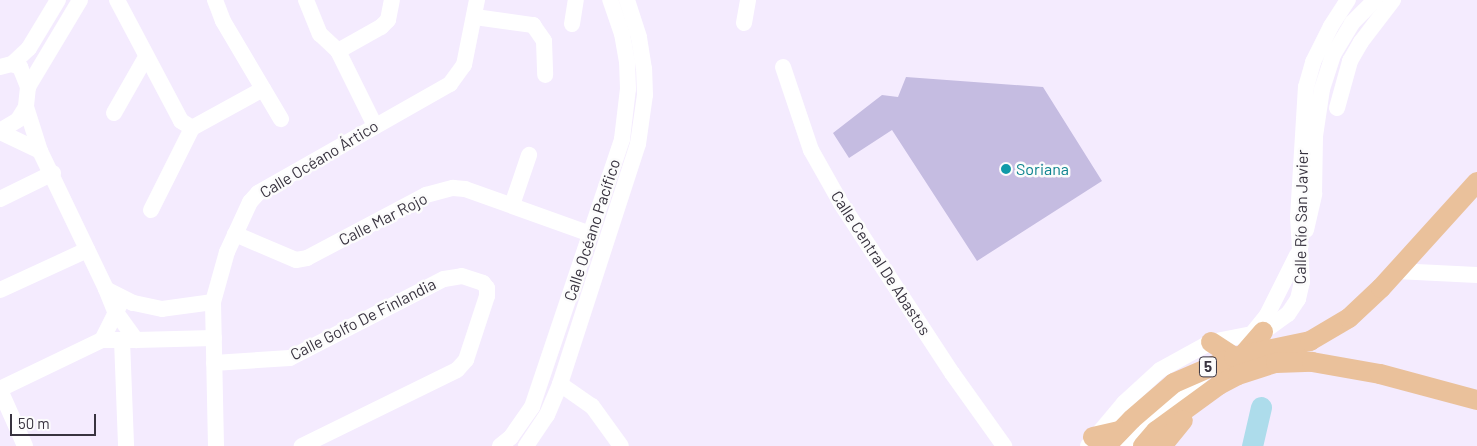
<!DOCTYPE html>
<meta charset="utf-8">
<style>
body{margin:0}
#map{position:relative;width:1477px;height:446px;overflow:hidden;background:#f4ebfe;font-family:Barlow,sans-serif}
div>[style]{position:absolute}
.river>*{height:21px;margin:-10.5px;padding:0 10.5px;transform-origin:10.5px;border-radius:10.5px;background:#addceb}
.building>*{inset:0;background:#c5bce1}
.minor>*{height:16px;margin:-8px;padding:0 8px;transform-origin:8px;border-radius:8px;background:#fff}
.major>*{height:20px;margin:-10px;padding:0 10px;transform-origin:10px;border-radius:10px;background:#eac19b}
.dots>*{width:14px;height:14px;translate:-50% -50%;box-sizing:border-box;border:2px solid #fcfcfc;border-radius:50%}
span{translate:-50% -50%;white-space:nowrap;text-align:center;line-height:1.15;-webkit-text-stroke:5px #fcfcfc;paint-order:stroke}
.shield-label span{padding:1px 4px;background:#fcfcfc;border:1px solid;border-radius:4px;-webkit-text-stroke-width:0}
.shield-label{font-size:15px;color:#38333f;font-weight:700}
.street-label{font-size:16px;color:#38333f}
.culture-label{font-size:16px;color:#0d838f}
.left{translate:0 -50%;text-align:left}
.scale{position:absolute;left:10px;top:414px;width:86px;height:22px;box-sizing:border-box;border:2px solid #38333f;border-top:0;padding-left:6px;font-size:15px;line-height:18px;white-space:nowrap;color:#38333f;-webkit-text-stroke:4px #fcfcfc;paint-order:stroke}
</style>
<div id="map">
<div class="river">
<div style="left:1252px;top:446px;width:40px;rotate:-77deg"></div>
</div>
<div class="building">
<div style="clip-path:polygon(906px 77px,1043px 87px,1102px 181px,977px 261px,892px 130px,849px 158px,833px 133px,882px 95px,898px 97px)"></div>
</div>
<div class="minor">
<div style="left:117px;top:0;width:137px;rotate:62.1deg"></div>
<div style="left:181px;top:121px;width:13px;rotate:32deg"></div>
<div style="left:215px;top:0;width:22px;rotate:69deg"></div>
<div style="left:223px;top:21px;width:114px;rotate:59.4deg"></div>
<div style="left:306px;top:0;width:37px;rotate:68deg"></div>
<div style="left:320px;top:34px;width:25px;rotate:43deg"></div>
<div style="left:338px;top:51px;width:84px;rotate:63.7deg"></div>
<div style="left:475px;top:17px;width:59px;rotate:7.9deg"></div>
<div style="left:533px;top:25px;width:19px;rotate:55deg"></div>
<div style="left:544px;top:41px;width:34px;rotate:88deg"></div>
<div style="left:744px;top:23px;width:23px;rotate:-80deg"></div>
<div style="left:572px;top:24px;width:24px;rotate:-81deg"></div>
<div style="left:338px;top:51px;width:49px;rotate:-29.2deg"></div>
<div style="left:381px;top:27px;width:10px;rotate:-45deg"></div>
<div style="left:388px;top:20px;width:20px;rotate:-79deg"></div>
<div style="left:12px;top:64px;width:23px;rotate:-43deg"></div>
<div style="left:29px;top:48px;width:56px;rotate:-58.9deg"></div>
<div style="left:0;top:67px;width:12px;rotate:-14deg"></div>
<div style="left:12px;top:64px;width:9px;rotate:21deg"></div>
<div style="left:20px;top:67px;width:22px;rotate:68deg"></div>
<div style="left:28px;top:87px;width:20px;rotate:96deg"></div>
<div style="left:26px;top:107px;width:15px;rotate:122deg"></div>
<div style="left:18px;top:120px;width:21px;rotate:149deg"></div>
<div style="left:783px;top:67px;width:88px;rotate:71.4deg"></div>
<div style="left:811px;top:150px;width:63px;rotate:60.6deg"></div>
<div style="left:842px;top:205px;width:201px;rotate:56.8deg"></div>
<div style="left:952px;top:373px;width:90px;rotate:54.5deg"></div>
<div style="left:28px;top:87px;width:101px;rotate:-59.1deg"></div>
<div style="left:26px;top:107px;width:46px;rotate:72.3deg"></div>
<div style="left:40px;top:151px;width:153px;rotate:64.4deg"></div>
<div style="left:1337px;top:108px;width:49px;rotate:-74.5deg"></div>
<div style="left:1350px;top:61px;width:22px;rotate:-60deg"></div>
<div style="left:1361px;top:42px;width:53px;rotate:-52.7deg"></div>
<div style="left:114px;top:113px;width:64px;rotate:-60.3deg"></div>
<div style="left:192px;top:128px;width:81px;rotate:-28.8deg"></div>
<div style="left:0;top:132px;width:44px;rotate:25.4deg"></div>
<div style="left:0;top:199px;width:59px;rotate:-26.1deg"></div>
<div style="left:512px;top:205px;width:53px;rotate:-71.2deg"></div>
<div style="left:151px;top:210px;width:92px;rotate:-63.4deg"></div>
<div style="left:1306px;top:230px;width:37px;rotate:-77deg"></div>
<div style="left:1314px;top:194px;width:58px;rotate:-89deg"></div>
<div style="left:1315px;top:136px;width:48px;rotate:-81.5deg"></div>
<div style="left:1322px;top:89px;width:36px;rotate:-72deg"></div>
<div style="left:1333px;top:55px;width:37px;rotate:-59deg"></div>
<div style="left:1352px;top:23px;width:33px;rotate:-45deg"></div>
<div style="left:235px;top:234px;width:66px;rotate:23.1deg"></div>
<div style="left:296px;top:260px;width:11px;rotate:-10deg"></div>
<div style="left:307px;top:258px;width:135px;rotate:-27.9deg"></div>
<div style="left:426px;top:195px;width:28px;rotate:-15deg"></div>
<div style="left:453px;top:188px;width:12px;rotate:5deg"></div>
<div style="left:465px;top:189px;width:134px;rotate:19.7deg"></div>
<div style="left:1396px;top:271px;width:81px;rotate:2.8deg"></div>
<div style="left:0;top:290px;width:96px;rotate:-24.7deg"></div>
<div style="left:213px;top:302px;width:51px;rotate:172.2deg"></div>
<div style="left:162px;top:309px;width:30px;rotate:-168deg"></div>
<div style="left:133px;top:303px;width:30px;rotate:-153deg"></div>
<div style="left:106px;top:289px;width:24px;rotate:68deg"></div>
<div style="left:115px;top:311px;width:36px;rotate:54deg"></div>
<div style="left:136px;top:340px;width:78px;rotate:-1.5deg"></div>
<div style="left:1251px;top:335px;width:26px;rotate:-51deg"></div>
<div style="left:1267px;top:315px;width:67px;rotate:-63.4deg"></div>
<div style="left:102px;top:340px;width:40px;rotate:-63.4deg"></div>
<div style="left:122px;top:340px;width:106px;rotate:87.8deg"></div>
<div style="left:214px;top:363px;width:76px;rotate:-3.8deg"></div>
<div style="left:290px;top:358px;width:173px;rotate:-27.2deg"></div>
<div style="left:444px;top:279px;width:18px;rotate:-9deg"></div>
<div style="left:462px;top:276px;width:22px;rotate:18deg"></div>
<div style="left:483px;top:283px;width:6px;rotate:51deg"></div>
<div style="left:487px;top:288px;width:8px;rotate:90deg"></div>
<div style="left:487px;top:296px;width:67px;rotate:108.2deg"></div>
<div style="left:466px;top:360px;width:13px;rotate:132deg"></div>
<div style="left:457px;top:370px;width:173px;rotate:153.9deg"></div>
<div style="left:560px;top:384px;width:39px;rotate:35deg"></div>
<div style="left:592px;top:406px;width:49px;rotate:54.1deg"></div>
<div style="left:0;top:389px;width:113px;rotate:-25.7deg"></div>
<div style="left:102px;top:340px;width:34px"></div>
<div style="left:0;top:390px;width:61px;rotate:65.9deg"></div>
<div style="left:216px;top:446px;width:144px;rotate:-91.2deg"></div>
<div style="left:213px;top:302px;width:52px;rotate:-74.4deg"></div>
<div style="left:227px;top:252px;width:55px;rotate:-65.3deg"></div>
<div style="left:250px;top:202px;width:12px;rotate:-48deg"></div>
<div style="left:258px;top:193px;width:221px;rotate:-29.6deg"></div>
<div style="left:450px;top:84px;width:24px;rotate:-54deg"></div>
<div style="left:464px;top:65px;width:66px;rotate:-78.7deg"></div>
<div style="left:500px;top:446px;width:14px;rotate:-39deg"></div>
<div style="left:511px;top:437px;width:37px;rotate:-55deg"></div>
<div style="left:532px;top:407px;width:283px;rotate:-71.4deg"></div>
<div style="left:622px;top:139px;width:50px;rotate:-83.2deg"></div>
<div style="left:628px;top:89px;width:27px;rotate:-92deg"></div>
<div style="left:627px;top:62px;width:28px;rotate:-100deg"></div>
<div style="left:622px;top:34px;width:36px;rotate:-109deg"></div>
<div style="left:526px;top:446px;width:37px;rotate:-56deg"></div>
<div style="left:547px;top:415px;width:34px;rotate:-67deg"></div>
<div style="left:560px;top:384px;width:252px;rotate:-72deg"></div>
<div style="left:638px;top:144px;width:49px;rotate:-81.9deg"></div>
<div style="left:645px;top:95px;width:26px;rotate:-92deg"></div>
<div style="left:644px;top:69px;width:32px;rotate:-99deg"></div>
<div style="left:639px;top:37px;width:39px;rotate:-108deg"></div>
<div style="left:1088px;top:446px;width:56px;rotate:-50.1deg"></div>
<div style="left:1124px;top:403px;width:49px;rotate:-42.5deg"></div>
<div style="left:1160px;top:370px;width:58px;rotate:-28.8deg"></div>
<div style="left:1211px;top:342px;width:53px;rotate:-10.9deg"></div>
<div style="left:1263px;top:332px;width:31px;rotate:-36deg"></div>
<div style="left:1288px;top:314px;width:18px;rotate:-56deg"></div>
<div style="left:1298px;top:299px;width:17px;rotate:-77deg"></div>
<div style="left:1302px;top:282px;width:65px;rotate:-93.5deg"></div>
<div style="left:1298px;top:217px;width:130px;rotate:-86.5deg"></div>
<div style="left:1306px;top:87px;width:26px;rotate:-74deg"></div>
<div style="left:1313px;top:62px;width:40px;rotate:-63.4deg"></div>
<div style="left:1331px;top:26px;width:31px;rotate:-57deg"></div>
<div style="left:1123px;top:446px;width:29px;rotate:-49deg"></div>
<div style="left:1142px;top:424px;width:76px;rotate:-39.1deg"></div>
</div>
<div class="major">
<div style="left:1211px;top:342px;width:27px;rotate:33deg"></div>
<div style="left:1242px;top:356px;width:32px;rotate:-49deg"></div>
<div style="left:1093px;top:437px;width:28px;rotate:-13deg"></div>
<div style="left:1106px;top:446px;width:37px;rotate:-46deg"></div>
<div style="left:1132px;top:419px;width:55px;rotate:-40.6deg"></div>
<div style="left:1174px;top:383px;width:65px;rotate:-23.4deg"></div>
<div style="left:1234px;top:357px;width:78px;rotate:-11.9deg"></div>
<div style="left:1310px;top:341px;width:45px;rotate:-30.5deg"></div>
<div style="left:1349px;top:318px;width:44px;rotate:-43.2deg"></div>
<div style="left:1381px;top:288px;width:143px;rotate:-47.8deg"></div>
<div style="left:1143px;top:446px;width:20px;rotate:-49deg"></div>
<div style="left:1156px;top:431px;width:78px;rotate:-36.1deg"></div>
<div style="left:1219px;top:385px;width:21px;rotate:-28deg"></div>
<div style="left:1238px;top:375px;width:40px;rotate:-18deg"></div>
<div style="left:1276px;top:363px;width:36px;rotate:-2deg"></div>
<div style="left:1312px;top:362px;width:69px;rotate:10deg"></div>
<div style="left:1380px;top:374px;width:100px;rotate:15deg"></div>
<div style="left:1162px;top:446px;width:33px;rotate:-51deg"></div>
</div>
<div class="dots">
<div style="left:1006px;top:169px;background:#0f9aa8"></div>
</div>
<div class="shield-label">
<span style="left:1208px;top:367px">5</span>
</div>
<div class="street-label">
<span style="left:319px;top:159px;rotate:-31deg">Calle Océano Ártico</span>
<span style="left:1301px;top:217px;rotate:-89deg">Calle Río San Javier</span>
<span style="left:383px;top:219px;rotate:-27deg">Calle Mar Rojo</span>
<span style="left:592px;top:230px;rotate:-72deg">Calle Océano Pacífico</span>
<span style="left:881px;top:263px;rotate:57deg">Calle Central De Abastos</span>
<span style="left:363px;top:319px;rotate:-27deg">Calle Golfo De Finlandia</span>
</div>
<div class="culture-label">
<span class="left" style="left:1016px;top:169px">Soriana</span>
</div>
<div class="scale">50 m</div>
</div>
